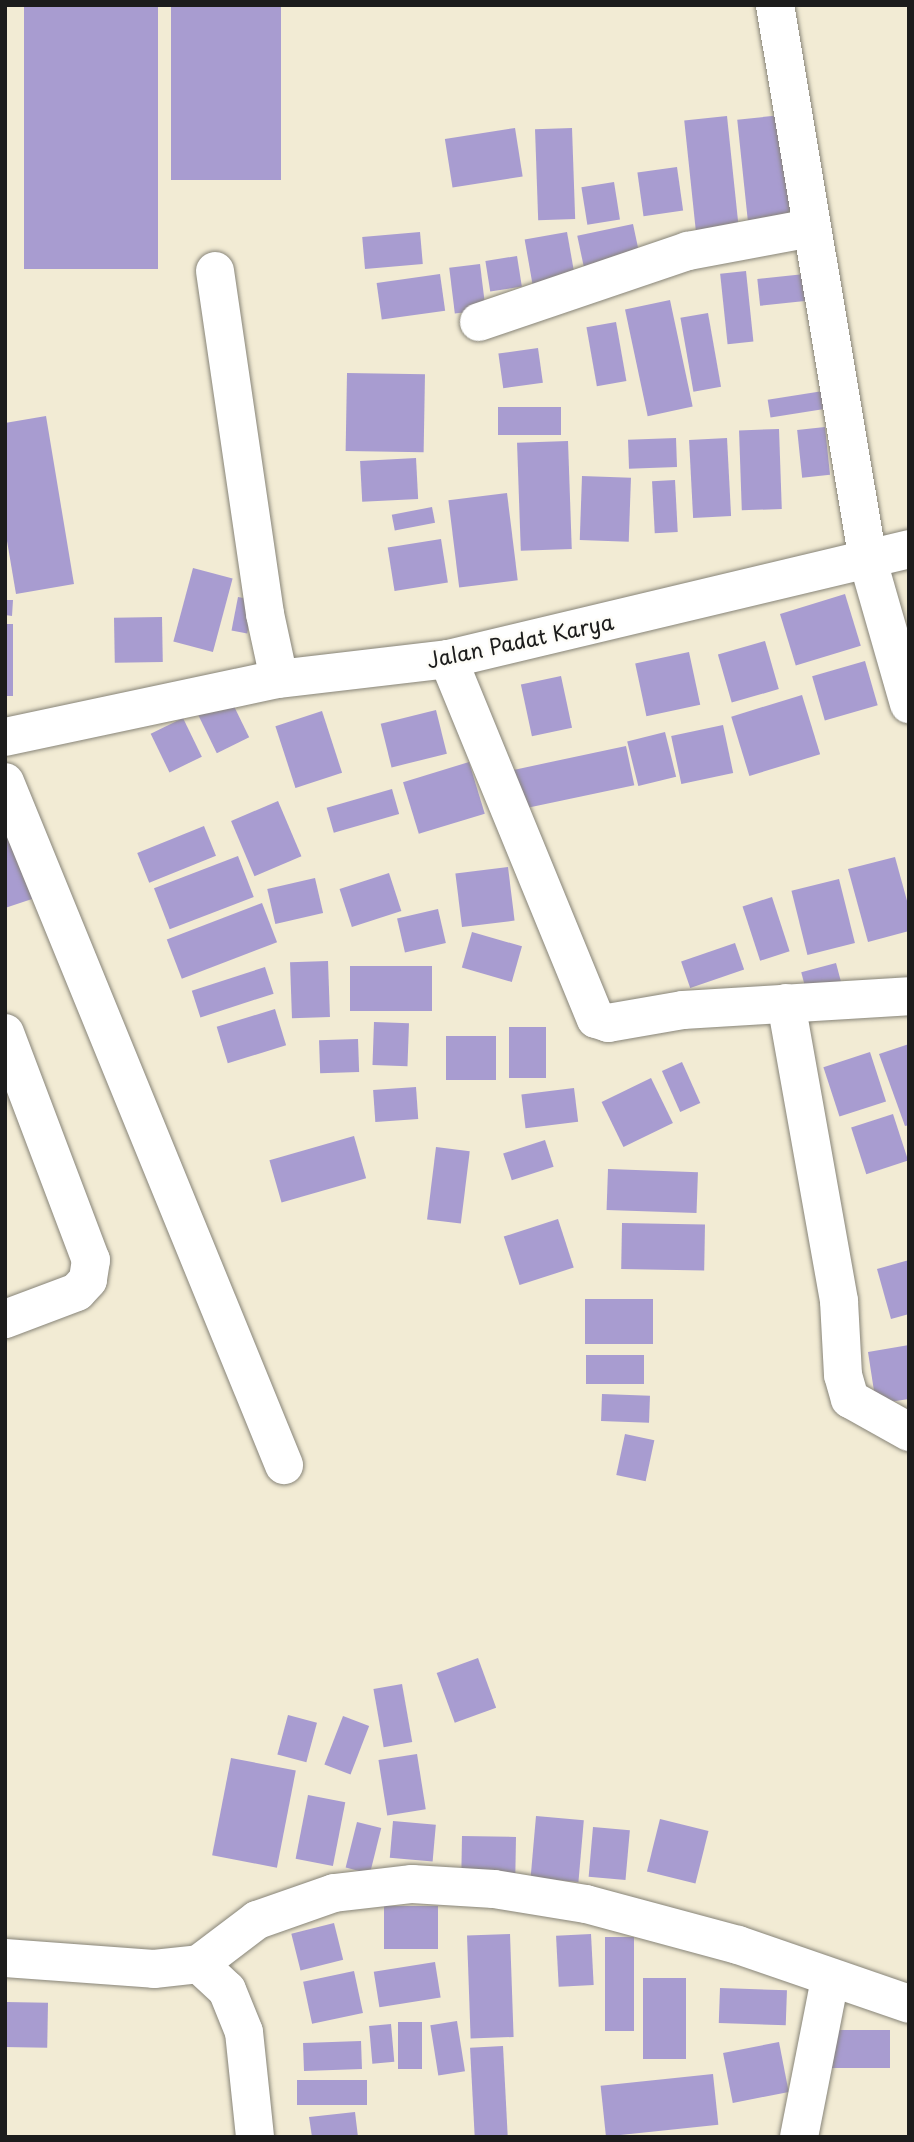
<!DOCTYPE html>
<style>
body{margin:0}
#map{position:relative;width:914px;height:2142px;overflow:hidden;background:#f2ebd4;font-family:"Playpen Sans",sans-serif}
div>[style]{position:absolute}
.building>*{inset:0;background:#a89cd0;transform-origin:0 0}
.roads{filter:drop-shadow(0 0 2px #878478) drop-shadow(0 0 2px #878478)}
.minor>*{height:38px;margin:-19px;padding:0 19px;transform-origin:19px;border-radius:19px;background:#fff}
span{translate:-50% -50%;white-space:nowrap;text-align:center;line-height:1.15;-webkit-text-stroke:5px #fdfcf7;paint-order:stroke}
.street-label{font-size:21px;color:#1c1c1c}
.frame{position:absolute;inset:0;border:7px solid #1c1c1c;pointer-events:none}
</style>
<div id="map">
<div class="building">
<div style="left:24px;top:5px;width:134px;height:264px"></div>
<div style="left:171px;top:5px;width:110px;height:175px"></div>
<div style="left:782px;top:115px;width:101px;height:45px;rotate:84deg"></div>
<div style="left:727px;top:116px;width:114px;height:43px;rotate:84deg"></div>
<div style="left:515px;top:128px;width:49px;height:71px;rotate:81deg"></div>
<div style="left:572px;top:128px;width:91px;height:37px;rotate:88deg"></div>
<div style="left:677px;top:167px;width:44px;height:40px;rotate:82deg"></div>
<div style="left:614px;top:182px;width:38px;height:33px;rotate:81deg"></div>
<div style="left:633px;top:224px;width:35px;height:57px;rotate:78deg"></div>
<div style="left:420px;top:232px;width:32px;height:58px;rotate:85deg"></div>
<div style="left:567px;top:232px;width:53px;height:43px;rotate:80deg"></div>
<div style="left:517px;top:256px;width:31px;height:32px;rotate:81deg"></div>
<div style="left:480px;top:264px;width:46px;height:31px;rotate:83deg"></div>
<div style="left:746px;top:271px;width:71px;height:26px;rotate:84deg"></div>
<div style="left:814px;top:273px;width:27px;height:57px;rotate:84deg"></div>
<div style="left:440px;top:274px;width:37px;height:64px;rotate:82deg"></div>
<div style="left:670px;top:300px;width:109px;height:46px;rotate:78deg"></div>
<div style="left:708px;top:313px;width:75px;height:28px;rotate:80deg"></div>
<div style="left:616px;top:322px;width:60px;height:30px;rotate:80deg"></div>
<div style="left:538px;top:348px;width:35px;height:40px;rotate:82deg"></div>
<div style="left:347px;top:373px;width:78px;height:78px;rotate:1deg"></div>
<div style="left:823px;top:391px;width:18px;height:56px;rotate:81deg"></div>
<div style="left:498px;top:407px;width:63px;height:28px"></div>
<div style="clip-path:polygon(46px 416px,74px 584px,16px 594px,5px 529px,5px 423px)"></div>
<div style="left:825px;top:427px;width:48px;height:28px;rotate:84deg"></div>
<div style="left:779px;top:429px;width:80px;height:40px;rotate:88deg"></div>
<div style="left:676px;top:438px;width:29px;height:48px;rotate:88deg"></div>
<div style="left:727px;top:438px;width:78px;height:38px;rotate:87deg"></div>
<div style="left:568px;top:441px;width:108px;height:51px;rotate:88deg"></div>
<div style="left:416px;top:458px;width:41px;height:56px;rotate:87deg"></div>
<div style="left:582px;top:476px;width:49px;height:64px;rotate:2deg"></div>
<div style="left:675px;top:480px;width:52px;height:23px;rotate:87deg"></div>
<div style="left:507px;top:493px;width:88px;height:59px;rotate:83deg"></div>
<div style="left:432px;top:507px;width:16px;height:41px;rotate:79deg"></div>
<div style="left:441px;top:539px;width:44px;height:54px;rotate:81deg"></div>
<div style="left:193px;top:568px;width:41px;height:76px;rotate:15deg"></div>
<div style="left:845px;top:594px;width:54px;height:68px;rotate:73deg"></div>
<div style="left:238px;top:597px;width:16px;height:34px;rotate:11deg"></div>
<div style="clip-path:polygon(5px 600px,13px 600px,12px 616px,5px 615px)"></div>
<div style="left:162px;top:617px;width:45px;height:48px;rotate:89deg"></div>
<div style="left:5px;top:624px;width:8px;height:72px"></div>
<div style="left:765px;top:641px;width:50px;height:49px;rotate:74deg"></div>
<div style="left:689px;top:652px;width:54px;height:55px;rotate:78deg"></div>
<div style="left:865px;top:661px;width:46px;height:55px;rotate:74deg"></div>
<div style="left:561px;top:676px;width:53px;height:41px;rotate:78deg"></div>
<div style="left:802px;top:695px;width:62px;height:74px;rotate:73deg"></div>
<div style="left:229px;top:696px;width:46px;height:36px;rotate:64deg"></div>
<div style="left:436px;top:710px;width:45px;height:57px;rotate:76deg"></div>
<div style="left:322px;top:711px;width:65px;height:49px;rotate:72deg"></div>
<div style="left:183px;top:718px;width:43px;height:36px;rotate:64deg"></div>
<div style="left:723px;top:725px;width:49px;height:53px;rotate:78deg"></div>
<div style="left:665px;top:732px;width:46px;height:39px;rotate:76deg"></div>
<div style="left:626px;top:746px;width:40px;height:115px;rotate:78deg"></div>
<div style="left:469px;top:762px;width:54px;height:69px;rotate:73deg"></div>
<div style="left:392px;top:789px;width:26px;height:68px;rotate:74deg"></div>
<div style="clip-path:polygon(5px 792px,41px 896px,5px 908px)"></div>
<div style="left:278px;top:801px;width:60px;height:51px;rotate:67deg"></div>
<div style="left:204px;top:826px;width:32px;height:72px;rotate:68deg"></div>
<div style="left:238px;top:856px;width:44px;height:90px;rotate:69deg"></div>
<div style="clip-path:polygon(895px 857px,909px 908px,909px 931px,868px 942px,848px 869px)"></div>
<div style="left:508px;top:867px;width:54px;height:53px;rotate:83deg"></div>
<div style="left:389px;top:873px;width:40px;height:52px;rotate:72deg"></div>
<div style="left:315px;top:878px;width:36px;height:49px;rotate:77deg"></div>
<div style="left:839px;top:879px;width:66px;height:49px;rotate:76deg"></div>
<div style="left:772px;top:897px;width:57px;height:31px;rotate:72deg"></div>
<div style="left:262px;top:903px;width:42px;height:102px;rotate:69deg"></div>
<div style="left:438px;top:909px;width:35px;height:42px;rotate:77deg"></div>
<div style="left:472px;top:932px;width:52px;height:37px;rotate:16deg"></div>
<div style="left:735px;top:943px;width:28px;height:57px;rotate:71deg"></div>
<div style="left:328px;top:961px;width:56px;height:38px;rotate:88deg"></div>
<div style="left:836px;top:963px;width:24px;height:36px;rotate:75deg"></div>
<div style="left:350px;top:966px;width:82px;height:45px"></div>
<div style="left:265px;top:967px;width:28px;height:77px;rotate:72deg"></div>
<div style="left:275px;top:1009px;width:38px;height:61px;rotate:73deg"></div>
<div style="left:374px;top:1022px;width:35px;height:43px;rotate:2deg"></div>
<div style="left:509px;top:1027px;width:37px;height:51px"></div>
<div style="left:446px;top:1036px;width:50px;height:44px"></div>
<div style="left:358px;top:1039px;width:33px;height:39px;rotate:88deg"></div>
<div style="clip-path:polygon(909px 1044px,909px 1125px,905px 1126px,879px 1054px)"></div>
<div style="left:870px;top:1052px;width:52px;height:49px;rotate:72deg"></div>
<div style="left:682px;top:1062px;width:45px;height:22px;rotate:66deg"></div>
<div style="left:651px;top:1078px;width:50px;height:55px;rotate:64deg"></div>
<div style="left:416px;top:1087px;width:32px;height:43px;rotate:86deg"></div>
<div style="left:574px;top:1088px;width:34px;height:53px;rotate:83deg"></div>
<div style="left:893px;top:1114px;width:49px;height:44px;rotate:72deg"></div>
<div style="left:354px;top:1136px;width:44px;height:88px;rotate:74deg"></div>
<div style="left:545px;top:1140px;width:28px;height:44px;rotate:72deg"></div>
<div style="left:436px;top:1147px;width:34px;height:73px;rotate:7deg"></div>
<div style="left:608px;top:1169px;width:90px;height:41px;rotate:2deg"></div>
<div style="left:558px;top:1219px;width:51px;height:57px;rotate:72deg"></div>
<div style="left:622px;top:1223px;width:83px;height:46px;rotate:1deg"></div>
<div style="clip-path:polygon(909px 1260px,909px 1314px,891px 1319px,877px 1269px)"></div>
<div style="left:585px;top:1299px;width:68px;height:45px"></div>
<div style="clip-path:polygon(909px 1345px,909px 1399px,876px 1404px,868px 1352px)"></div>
<div style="left:586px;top:1355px;width:58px;height:29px"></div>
<div style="left:602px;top:1394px;width:48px;height:27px;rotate:2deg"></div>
<div style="left:625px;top:1434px;width:30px;height:42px;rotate:12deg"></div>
<div style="left:478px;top:1658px;width:53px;height:44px;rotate:70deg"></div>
<div style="left:402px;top:1684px;width:59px;height:29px;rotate:80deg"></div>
<div style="left:288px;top:1715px;width:30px;height:41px;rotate:15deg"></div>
<div style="left:343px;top:1716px;width:28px;height:52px;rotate:21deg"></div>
<div style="left:417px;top:1754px;width:56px;height:39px;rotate:81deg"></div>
<div style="left:231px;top:1758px;width:66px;height:99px;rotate:11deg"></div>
<div style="left:308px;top:1795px;width:38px;height:65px;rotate:11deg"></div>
<div style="left:536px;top:1816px;width:48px;height:62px;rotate:5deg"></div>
<div style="left:660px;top:1819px;width:50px;height:54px;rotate:14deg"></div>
<div style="left:393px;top:1821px;width:43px;height:37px;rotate:5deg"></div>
<div style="left:357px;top:1822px;width:25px;height:47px;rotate:14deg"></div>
<div style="left:593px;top:1827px;width:37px;height:50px;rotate:5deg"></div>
<div style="left:462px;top:1836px;width:54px;height:38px;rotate:1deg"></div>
<div style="left:438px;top:1906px;width:43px;height:54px;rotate:90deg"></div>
<div style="left:334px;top:1923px;width:38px;height:44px;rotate:76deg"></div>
<div style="left:510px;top:1934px;width:103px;height:43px;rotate:88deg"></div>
<div style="left:591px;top:1934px;width:51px;height:35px;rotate:87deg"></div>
<div style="left:605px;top:1937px;width:29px;height:94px"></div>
<div style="left:435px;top:1962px;width:36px;height:62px;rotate:81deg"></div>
<div style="left:354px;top:1971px;width:43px;height:52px;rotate:78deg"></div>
<div style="left:643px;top:1978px;width:43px;height:81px"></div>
<div style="left:720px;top:1988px;width:67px;height:35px;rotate:2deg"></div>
<div style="left:5px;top:2002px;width:43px;height:45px;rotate:1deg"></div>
<div style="left:457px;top:2021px;width:51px;height:27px;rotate:81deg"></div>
<div style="left:398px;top:2022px;width:24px;height:47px"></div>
<div style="left:391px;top:2024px;width:38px;height:22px;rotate:85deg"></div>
<div style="left:832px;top:2030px;width:58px;height:38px"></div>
<div style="left:361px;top:2041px;width:28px;height:58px;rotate:88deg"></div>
<div style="left:779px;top:2042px;width:51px;height:57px;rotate:79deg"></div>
<div style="left:503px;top:2046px;width:91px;height:33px;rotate:87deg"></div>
<div style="left:713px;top:2074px;width:51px;height:113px;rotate:84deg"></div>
<div style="left:297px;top:2080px;width:70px;height:25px"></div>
<div style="clip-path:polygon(355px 2112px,358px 2137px,312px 2137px,309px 2117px)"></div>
</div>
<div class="roads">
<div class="minor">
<div style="left:775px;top:5px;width:564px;rotate:80.5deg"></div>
<div style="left:868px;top:561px;width:149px;rotate:74deg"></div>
<div style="left:215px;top:271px;width:347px;rotate:81.7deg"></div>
<div style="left:265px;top:614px;width:66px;rotate:77.8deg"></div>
<div style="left:479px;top:322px;width:221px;rotate:-18.8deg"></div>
<div style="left:688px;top:251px;width:125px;rotate:-10.6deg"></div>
<div style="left:448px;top:659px;width:389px;rotate:67.7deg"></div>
<div style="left:596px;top:1019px;width:13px;rotate:18deg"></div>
<div style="left:608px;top:1023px;width:76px;rotate:-9.8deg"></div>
<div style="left:683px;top:1010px;width:226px;rotate:-3.5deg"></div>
<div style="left:5px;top:737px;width:280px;rotate:-12deg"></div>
<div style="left:279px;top:679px;width:170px;rotate:-6.7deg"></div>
<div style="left:448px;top:659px;width:474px;rotate:-13.4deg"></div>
<div style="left:5px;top:782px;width:738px;rotate:67.78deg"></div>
<div style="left:786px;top:1003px;width:303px;rotate:79.9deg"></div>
<div style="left:839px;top:1301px;width:74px;rotate:86.9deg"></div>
<div style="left:843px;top:1375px;width:25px;rotate:74deg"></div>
<div style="left:850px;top:1399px;width:68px;rotate:29.2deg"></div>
<div style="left:5px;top:1033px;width:243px;rotate:69.3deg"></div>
<div style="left:91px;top:1260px;width:20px;rotate:99deg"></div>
<div style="left:88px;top:1280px;width:16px;rotate:133deg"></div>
<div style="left:77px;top:1292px;width:77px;rotate:159.4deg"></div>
<div style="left:5px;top:1958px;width:149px;rotate:4.2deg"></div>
<div style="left:154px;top:1969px;width:45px;rotate:-6.3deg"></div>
<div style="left:199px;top:1964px;width:73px;rotate:-37.2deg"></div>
<div style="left:257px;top:1920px;width:82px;rotate:-19.3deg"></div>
<div style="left:334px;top:1893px;width:79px;rotate:-6.6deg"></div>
<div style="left:412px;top:1884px;width:82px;rotate:3.5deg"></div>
<div style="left:494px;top:1889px;width:93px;rotate:9.3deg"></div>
<div style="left:586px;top:1904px;width:157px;rotate:15.1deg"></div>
<div style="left:738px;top:1945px;width:181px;rotate:19deg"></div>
<div style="left:199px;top:1964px;width:38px;rotate:43deg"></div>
<div style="left:227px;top:1990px;width:45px;rotate:68deg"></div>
<div style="left:244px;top:2032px;width:106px;rotate:84deg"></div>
<div style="left:799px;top:2137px;width:161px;rotate:-78.9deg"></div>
</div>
</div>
<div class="street-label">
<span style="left:520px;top:640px;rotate:-12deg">Jalan Padat Karya</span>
</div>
<div class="frame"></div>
</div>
